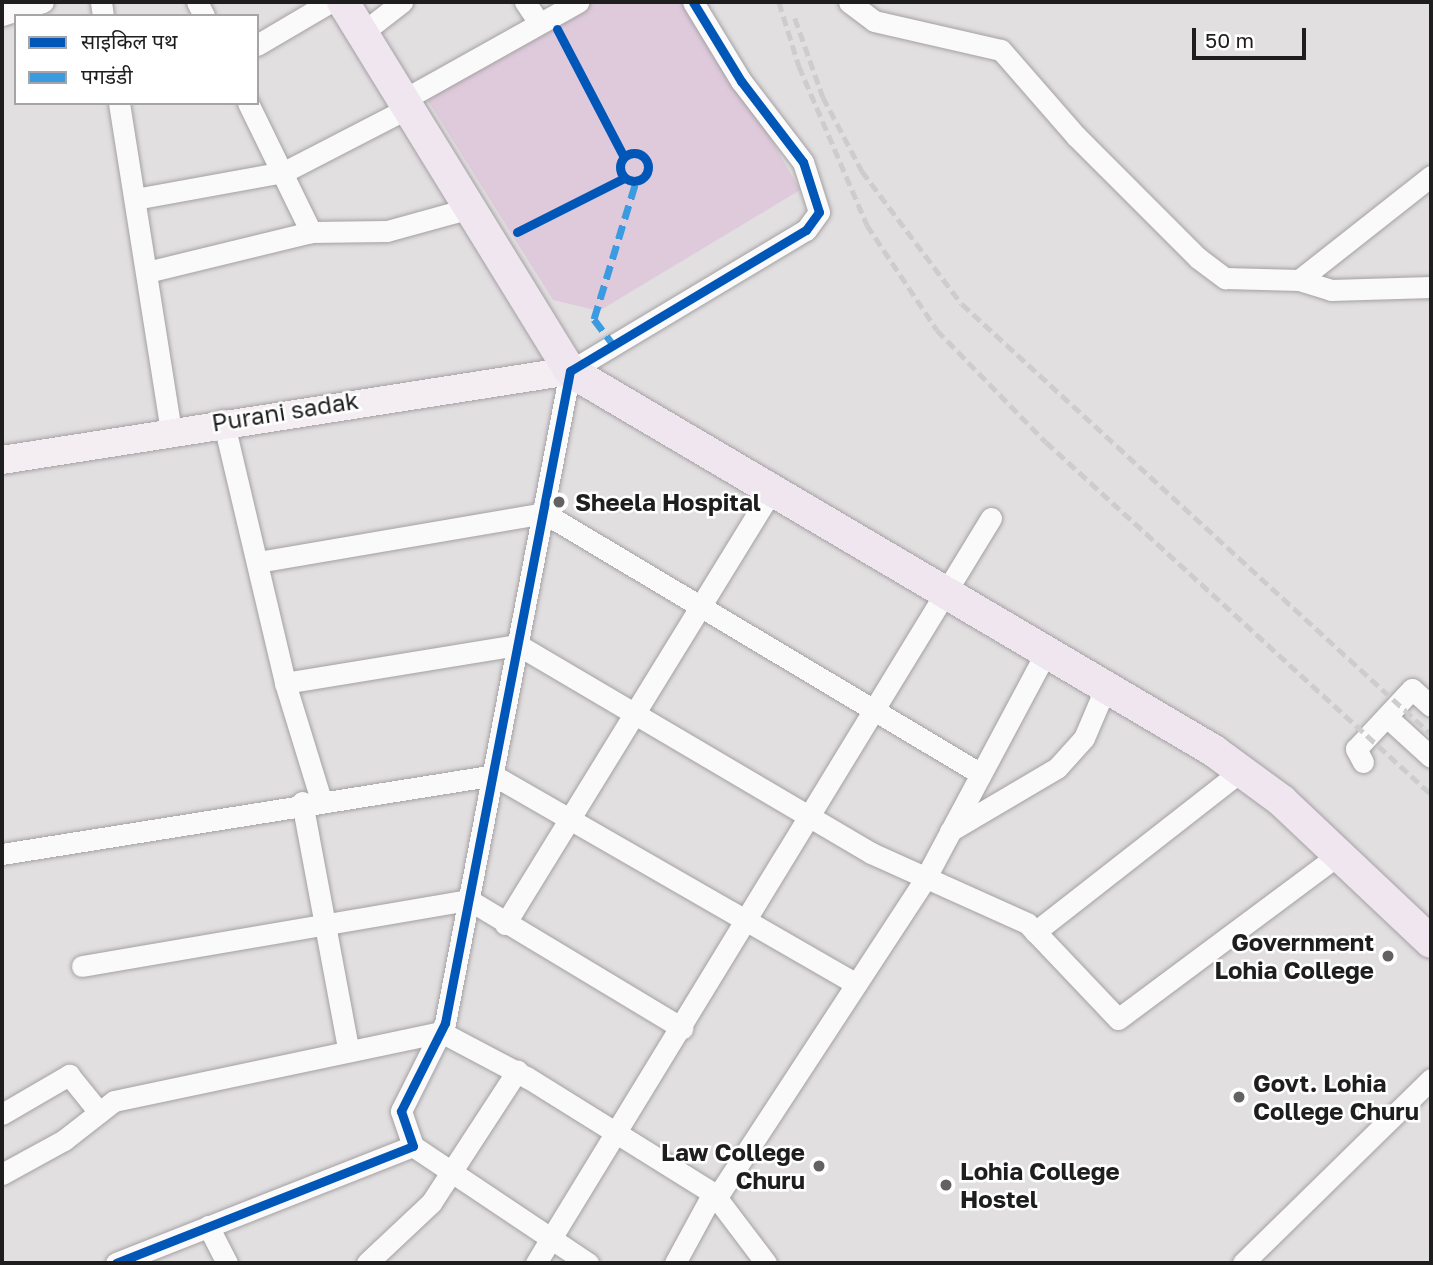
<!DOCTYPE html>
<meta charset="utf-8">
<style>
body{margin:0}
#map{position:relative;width:1433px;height:1265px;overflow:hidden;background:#e2dfe1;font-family:"Golos Text","Noto Sans Devanagari",sans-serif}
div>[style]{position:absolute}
.green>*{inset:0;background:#dfcadc}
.roads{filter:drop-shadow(0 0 2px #a4a1a3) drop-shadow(0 0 2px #a4a1a3)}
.minor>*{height:21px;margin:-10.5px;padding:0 10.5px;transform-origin:10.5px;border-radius:10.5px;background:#fbfafa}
.major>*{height:28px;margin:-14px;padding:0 14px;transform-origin:14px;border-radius:14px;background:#f4eef3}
.highway>*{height:32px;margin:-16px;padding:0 16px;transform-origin:16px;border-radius:16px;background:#f0e6ef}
.rail>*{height:4.5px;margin-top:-2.25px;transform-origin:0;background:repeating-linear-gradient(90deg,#cecdce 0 10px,transparent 0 15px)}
.quiet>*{height:7px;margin-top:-3.5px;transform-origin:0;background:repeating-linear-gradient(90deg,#3c9be0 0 14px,transparent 0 21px)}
.cycleway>*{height:9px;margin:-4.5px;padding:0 4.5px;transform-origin:4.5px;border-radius:4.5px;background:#0057b8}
.cycleway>.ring{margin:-4.5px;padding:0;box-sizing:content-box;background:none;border:9px solid #0057b8;border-radius:50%}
.dots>*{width:19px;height:19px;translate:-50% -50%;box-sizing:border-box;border:4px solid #fff;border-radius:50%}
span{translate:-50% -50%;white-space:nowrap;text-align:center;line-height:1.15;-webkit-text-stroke:5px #fff;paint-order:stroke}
.street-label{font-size:24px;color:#1f1e1f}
.poi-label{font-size:24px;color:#1f1e1f;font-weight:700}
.left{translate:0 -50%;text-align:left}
.right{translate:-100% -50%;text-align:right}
.frame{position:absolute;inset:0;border:4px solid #1f1e1f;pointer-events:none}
.legend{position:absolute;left:14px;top:14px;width:245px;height:91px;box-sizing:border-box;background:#fff;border:2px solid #a5a5a5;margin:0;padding:9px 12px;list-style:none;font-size:21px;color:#1f1e1f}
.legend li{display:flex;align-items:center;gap:14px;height:35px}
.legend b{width:35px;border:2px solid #a5a5a5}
.scale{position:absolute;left:1192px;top:28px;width:114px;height:32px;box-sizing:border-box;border:4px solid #1f1e1f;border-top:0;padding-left:9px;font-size:21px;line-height:24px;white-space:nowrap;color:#1f1e1f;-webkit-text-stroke:5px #fff;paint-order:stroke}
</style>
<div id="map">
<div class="green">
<div style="clip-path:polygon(582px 2px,693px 2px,800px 190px,599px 311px,553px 300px,425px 96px)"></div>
</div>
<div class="roads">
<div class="minor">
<div style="left:101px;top:2px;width:14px;rotate:82deg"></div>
<div style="left:197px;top:2px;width:16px;rotate:63deg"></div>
<div style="left:525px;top:2px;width:25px;rotate:56deg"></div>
<div style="left:849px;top:2px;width:31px;rotate:37deg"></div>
<div style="left:874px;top:21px;width:130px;rotate:12.9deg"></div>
<div style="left:1001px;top:50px;width:114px;rotate:48.9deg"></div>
<div style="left:1076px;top:136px;width:173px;rotate:45deg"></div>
<div style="left:1198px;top:258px;width:34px;rotate:37deg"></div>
<div style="left:1225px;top:278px;width:74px;rotate:1.5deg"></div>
<div style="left:1299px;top:280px;width:34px;rotate:17deg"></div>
<div style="left:1331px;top:290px;width:100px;rotate:-1.7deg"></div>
<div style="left:2px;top:15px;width:43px;rotate:-17.6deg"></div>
<div style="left:362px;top:33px;width:51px;rotate:-37.8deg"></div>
<div style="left:257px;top:45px;width:85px;rotate:-30.5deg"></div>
<div style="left:403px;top:100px;width:201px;rotate:-29.2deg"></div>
<div style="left:119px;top:103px;width:331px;rotate:81deg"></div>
<div style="left:248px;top:103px;width:144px;rotate:64deg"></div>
<div style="left:135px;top:199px;width:151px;rotate:-10.3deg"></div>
<div style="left:284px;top:172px;width:140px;rotate:-27.3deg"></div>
<div style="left:147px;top:272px;width:169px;rotate:-13.7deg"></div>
<div style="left:311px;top:232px;width:76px;rotate:-0.8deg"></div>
<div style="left:387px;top:231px;width:86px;rotate:-15.5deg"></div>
<div style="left:1299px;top:280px;width:168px;rotate:-38.2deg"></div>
<div style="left:223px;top:420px;width:270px;rotate:76.7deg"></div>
<div style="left:285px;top:683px;width:122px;rotate:72.9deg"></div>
<div style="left:258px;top:562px;width:290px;rotate:-9.7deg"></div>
<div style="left:544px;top:513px;width:509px;rotate:30.85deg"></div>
<div style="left:285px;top:683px;width:236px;rotate:-9.3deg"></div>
<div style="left:518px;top:645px;width:410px;rotate:30.5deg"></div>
<div style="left:871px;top:853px;width:171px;rotate:24.2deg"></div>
<div style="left:1027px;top:923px;width:132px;rotate:46.5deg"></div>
<div style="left:1118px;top:1019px;width:276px;rotate:-36.7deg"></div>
<div style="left:1387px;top:717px;width:59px;rotate:42.3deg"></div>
<div style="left:1363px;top:762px;width:15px;rotate:-118deg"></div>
<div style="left:1356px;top:749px;width:82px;rotate:-47deg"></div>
<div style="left:1412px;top:689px;width:25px;rotate:42deg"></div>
<div style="left:302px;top:802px;width:250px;rotate:79.4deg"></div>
<div style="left:950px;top:831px;width:124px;rotate:-30.5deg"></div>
<div style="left:1057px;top:768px;width:40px;rotate:-48deg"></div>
<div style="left:1084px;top:738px;width:59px;rotate:-66.9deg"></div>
<div style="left:2px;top:854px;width:497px;rotate:-9.1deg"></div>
<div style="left:493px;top:775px;width:419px;rotate:29.9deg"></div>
<div style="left:505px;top:924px;width:510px;rotate:-58.4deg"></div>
<div style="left:1035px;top:932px;width:261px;rotate:-38deg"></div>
<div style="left:82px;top:966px;width:393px;rotate:-9.7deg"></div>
<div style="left:469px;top:900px;width:249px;rotate:31deg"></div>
<div style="left:2px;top:1114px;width:78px;rotate:-30.2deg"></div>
<div style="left:69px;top:1075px;width:48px;rotate:51deg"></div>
<div style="left:413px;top:1146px;width:211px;rotate:33.8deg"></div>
<div style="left:2px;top:1174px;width:71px;rotate:-28.7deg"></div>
<div style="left:64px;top:1140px;width:63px;rotate:-38deg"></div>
<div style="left:114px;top:1101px;width:334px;rotate:-11.9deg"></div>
<div style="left:441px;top:1032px;width:98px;rotate:27.9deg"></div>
<div style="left:528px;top:1078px;width:218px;rotate:31.9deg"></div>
<div style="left:713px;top:1193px;width:88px;rotate:52.9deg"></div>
<div style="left:717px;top:1197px;width:380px;rotate:-56.8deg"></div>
<div style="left:925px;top:879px;width:261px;rotate:-61.9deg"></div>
<div style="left:208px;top:1226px;width:42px;rotate:62.8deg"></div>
<div style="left:116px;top:1263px;width:319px;rotate:-21.5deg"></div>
<div style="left:413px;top:1146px;width:37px;rotate:-109deg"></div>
<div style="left:401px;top:1111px;width:98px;rotate:-63.4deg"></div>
<div style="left:445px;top:1023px;width:664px;rotate:-79.15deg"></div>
<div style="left:570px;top:371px;width:275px;rotate:-30.9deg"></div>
<div style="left:806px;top:230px;width:22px;rotate:-54deg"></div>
<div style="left:819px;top:212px;width:52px;rotate:-107.7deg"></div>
<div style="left:803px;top:162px;width:102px;rotate:-127.4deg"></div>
<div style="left:741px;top:81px;width:92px;rotate:-121.3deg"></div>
<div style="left:367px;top:1263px;width:88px;rotate:-43.2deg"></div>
<div style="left:431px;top:1203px;width:158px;rotate:-56.9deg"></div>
<div style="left:536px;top:1263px;width:873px;rotate:-58.59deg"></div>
<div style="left:675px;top:1263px;width:80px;rotate:-61.5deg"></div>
<div style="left:1243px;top:1263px;width:263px;rotate:-44.4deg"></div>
</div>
<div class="major">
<div style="left:2px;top:460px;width:575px;rotate:-8.91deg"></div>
</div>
<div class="highway">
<div style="left:343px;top:2px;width:433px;rotate:58.4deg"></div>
<div style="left:570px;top:371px;width:748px;rotate:30.54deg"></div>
<div style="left:1214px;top:751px;width:84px;rotate:36.3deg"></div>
<div style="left:1282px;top:801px;width:205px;rotate:43.4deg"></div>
</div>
</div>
<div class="rail">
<div style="left:779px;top:2px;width:67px;rotate:72.6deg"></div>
<div style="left:799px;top:66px;width:173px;rotate:66.8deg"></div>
<div style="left:867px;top:225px;width:126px;rotate:56.3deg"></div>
<div style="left:937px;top:330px;width:156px;rotate:45.8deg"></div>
<div style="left:1046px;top:442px;width:522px;rotate:42.44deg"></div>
<div style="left:795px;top:18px;width:84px;rotate:70.5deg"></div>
<div style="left:823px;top:97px;width:84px;rotate:62.2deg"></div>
<div style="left:862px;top:171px;width:166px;rotate:53.1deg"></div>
<div style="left:962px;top:304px;width:636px;rotate:42.52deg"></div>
</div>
<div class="quiet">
<div style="left:615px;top:347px;width:35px;rotate:-127deg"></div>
<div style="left:594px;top:319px;width:143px;rotate:-73deg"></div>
</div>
<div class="cycleway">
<div style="left:557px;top:29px;width:144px;rotate:62.4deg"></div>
<div class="ring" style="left:620px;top:153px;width:19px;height:19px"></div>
<div style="left:517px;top:232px;width:120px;rotate:-26.8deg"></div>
<div style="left:116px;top:1263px;width:319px;rotate:-21.5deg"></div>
<div style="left:413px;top:1146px;width:37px;rotate:-109deg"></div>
<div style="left:401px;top:1111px;width:98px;rotate:-63.4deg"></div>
<div style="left:445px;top:1023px;width:664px;rotate:-79.15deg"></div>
<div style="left:570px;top:371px;width:275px;rotate:-30.9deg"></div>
<div style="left:806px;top:230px;width:22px;rotate:-54deg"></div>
<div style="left:819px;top:212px;width:52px;rotate:-107.7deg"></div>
<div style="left:803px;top:162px;width:102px;rotate:-127.4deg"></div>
<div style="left:741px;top:81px;width:92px;rotate:-121.3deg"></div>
</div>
<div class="dots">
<div style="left:559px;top:502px;background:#636263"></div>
<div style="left:1388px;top:956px;background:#636263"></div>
<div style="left:1239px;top:1097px;background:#636263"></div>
<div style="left:819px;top:1166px;background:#636263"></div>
<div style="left:946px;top:1185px;background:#636263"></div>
</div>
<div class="street-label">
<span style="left:285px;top:411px;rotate:-9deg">Purani sadak</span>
</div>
<div class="poi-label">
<span class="left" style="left:575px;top:502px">Sheela Hospital</span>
<span class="right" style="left:1374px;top:956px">Government<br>Lohia College</span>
<span class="left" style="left:1253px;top:1097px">Govt. Lohia<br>College Churu</span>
<span class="right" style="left:805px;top:1166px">Law College<br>Churu</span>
<span class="left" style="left:960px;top:1185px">Lohia College<br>Hostel</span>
</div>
<div class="frame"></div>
<ul class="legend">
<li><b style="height:9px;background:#0057b8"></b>साइकिल पथ</li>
<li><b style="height:9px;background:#3c9be0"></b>पगडंडी</li>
</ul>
<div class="scale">50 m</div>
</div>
